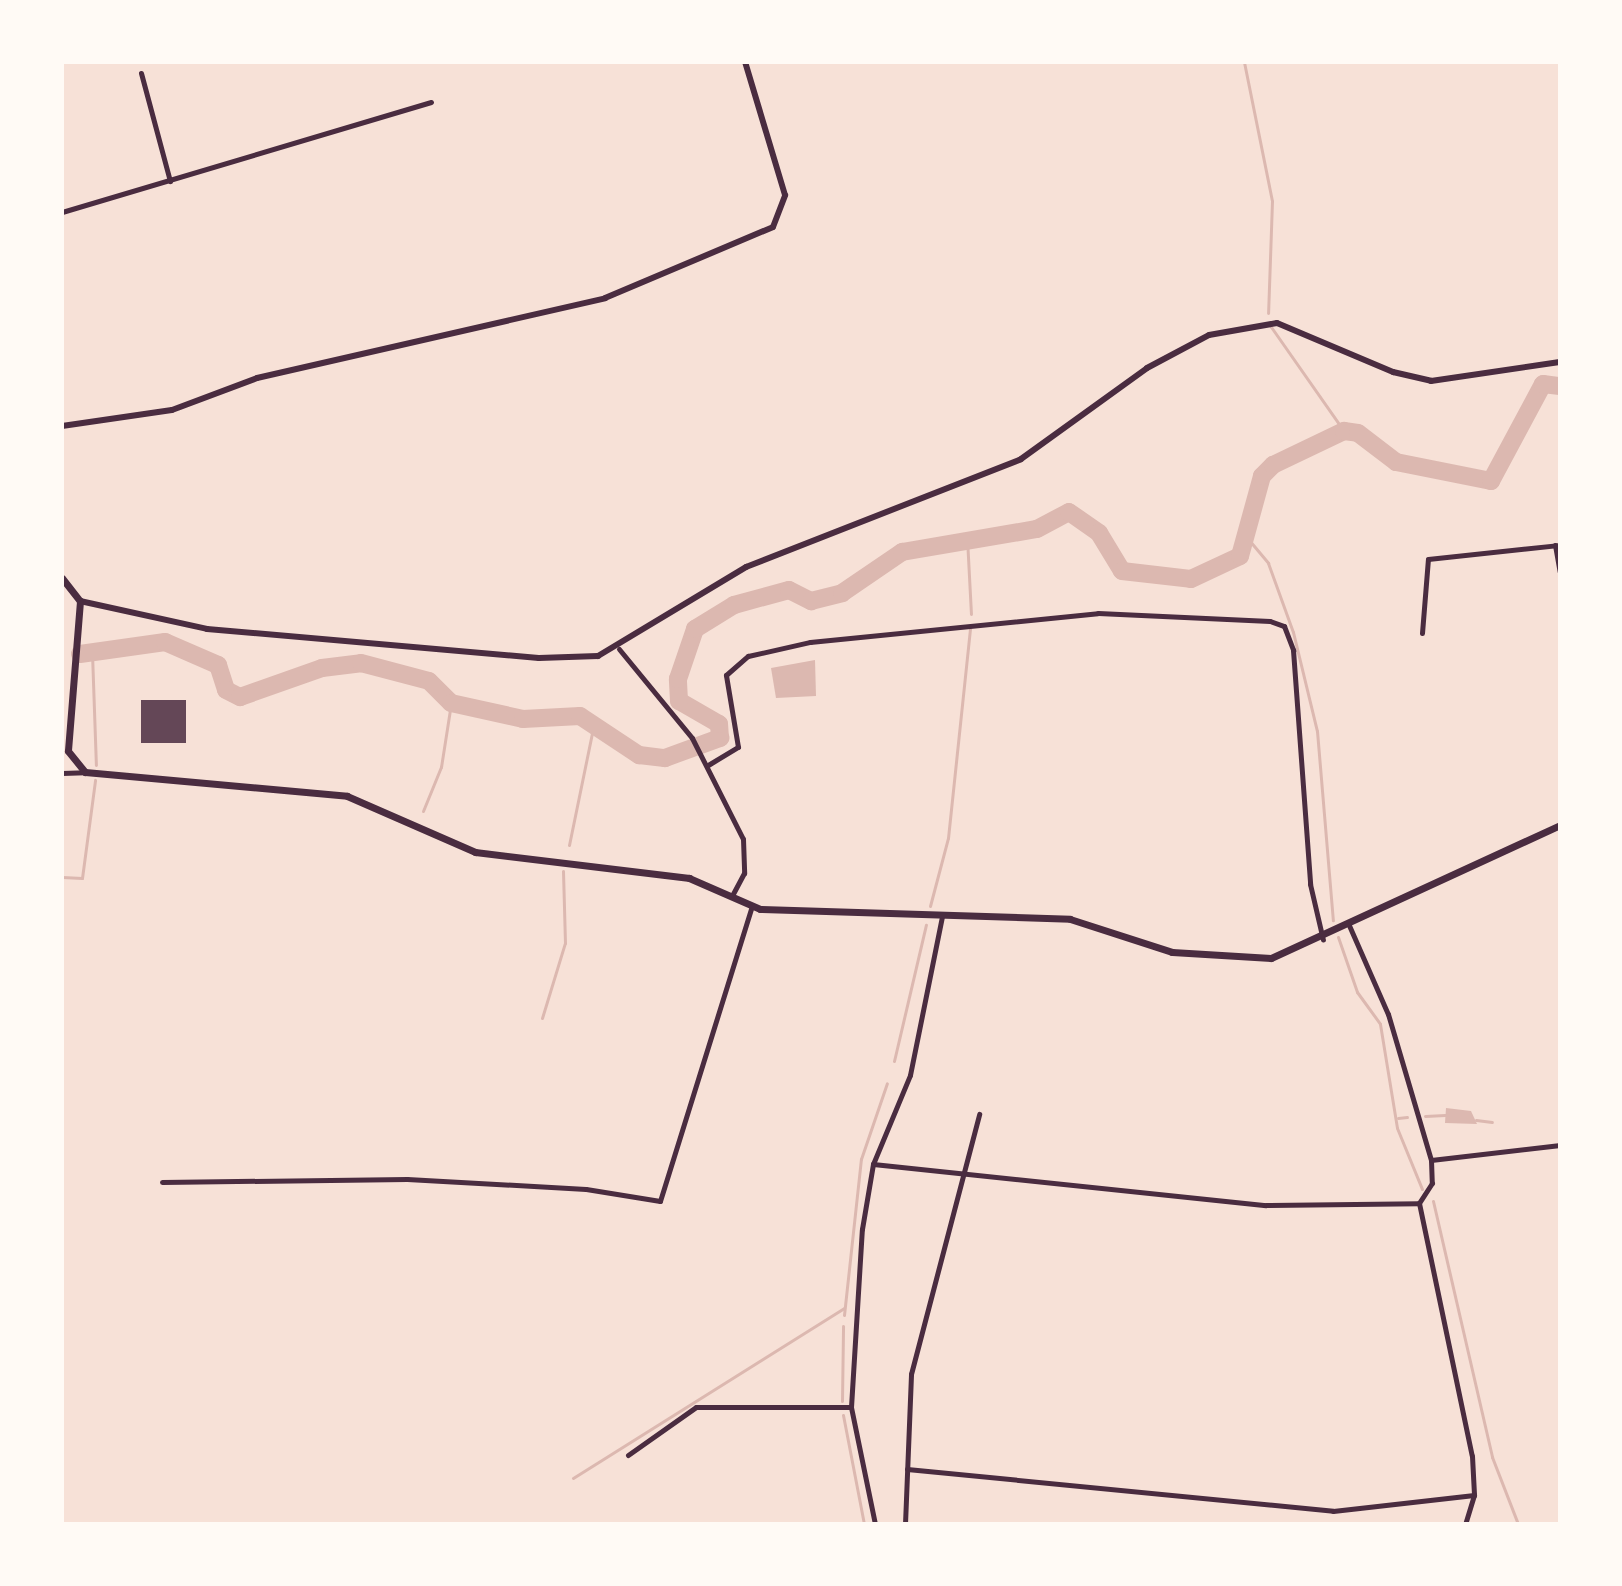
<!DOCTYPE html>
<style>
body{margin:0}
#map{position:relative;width:1622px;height:1586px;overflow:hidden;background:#f7e1d7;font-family:"Roboto Serif",serif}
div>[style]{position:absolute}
.water>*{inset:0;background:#dcb8b0}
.stream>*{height:3px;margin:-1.5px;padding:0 1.5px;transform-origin:1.5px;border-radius:1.5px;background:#dcb8b0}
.river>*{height:18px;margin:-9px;padding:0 9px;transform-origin:9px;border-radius:9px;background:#dcb8b0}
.building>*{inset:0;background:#644757;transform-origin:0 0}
.minor>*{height:5px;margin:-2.5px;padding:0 2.5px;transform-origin:2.5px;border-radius:2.5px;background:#4a2c40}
.tertiary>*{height:6px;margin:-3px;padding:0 3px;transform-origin:3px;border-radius:3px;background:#4a2c40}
.secondary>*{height:7px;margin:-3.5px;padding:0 3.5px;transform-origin:3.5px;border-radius:3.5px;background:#4a2c40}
span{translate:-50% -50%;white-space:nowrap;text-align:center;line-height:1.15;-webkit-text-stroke:6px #fffaf5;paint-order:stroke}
.frame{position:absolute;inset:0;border:64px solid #fffaf5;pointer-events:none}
</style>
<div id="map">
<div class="water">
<div style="clip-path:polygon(815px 660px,816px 696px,776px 698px,771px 668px)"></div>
<div style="clip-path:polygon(1446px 1108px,1471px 1111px,1477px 1124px,1445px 1123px)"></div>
</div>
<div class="stream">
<div style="left:1244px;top:62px;width:142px;rotate:78.6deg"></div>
<div style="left:1272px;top:201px;width:112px;rotate:92deg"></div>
<div style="left:1269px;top:324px;width:131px;rotate:55deg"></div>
<div style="left:967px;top:538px;width:76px;rotate:87deg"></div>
<div style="left:1249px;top:540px;width:30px;rotate:50deg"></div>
<div style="left:1268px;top:563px;width:73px;rotate:70.1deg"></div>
<div style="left:1293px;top:632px;width:102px;rotate:76.4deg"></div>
<div style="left:1317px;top:731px;width:190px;rotate:85.2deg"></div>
<div style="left:92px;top:653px;width:112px;rotate:88deg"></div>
<div style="left:423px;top:811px;width:48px;rotate:-67.8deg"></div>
<div style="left:441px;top:767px;width:65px;rotate:-81.1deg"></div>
<div style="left:569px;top:845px;width:125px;rotate:-78.4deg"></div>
<div style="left:62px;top:877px;width:20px;rotate:3deg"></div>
<div style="left:82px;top:878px;width:99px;rotate:-82.4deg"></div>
<div style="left:930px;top:906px;width:70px;rotate:-75.2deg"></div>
<div style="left:948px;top:838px;width:212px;rotate:-84deg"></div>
<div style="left:1338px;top:937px;width:58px;rotate:70.9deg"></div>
<div style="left:1357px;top:992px;width:39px;rotate:54deg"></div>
<div style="left:1380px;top:1024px;width:105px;rotate:80.7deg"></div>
<div style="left:1397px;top:1128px;width:66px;rotate:67.7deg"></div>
<div style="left:542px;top:1018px;width:78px;rotate:-73deg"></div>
<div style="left:565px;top:943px;width:72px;rotate:-91.6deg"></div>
<div style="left:894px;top:1061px;width:140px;rotate:-76.8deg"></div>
<div style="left:1425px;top:1116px;width:20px;rotate:-3deg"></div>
<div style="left:1398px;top:1118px;width:9px;rotate:-6deg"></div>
<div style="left:1476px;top:1120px;width:16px;rotate:7deg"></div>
<div style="left:1433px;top:1201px;width:263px;rotate:77deg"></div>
<div style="left:1492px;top:1457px;width:72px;rotate:68.8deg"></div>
<div style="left:844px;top:1315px;width:157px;rotate:-83.8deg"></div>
<div style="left:861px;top:1159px;width:80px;rotate:-71.1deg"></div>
<div style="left:842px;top:1401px;width:75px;rotate:-89.2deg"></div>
<div style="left:843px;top:1415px;width:111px;rotate:79.1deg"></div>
<div style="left:573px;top:1478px;width:320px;rotate:-32.1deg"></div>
</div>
<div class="river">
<div style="left:80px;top:654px;width:86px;rotate:-8deg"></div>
<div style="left:165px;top:642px;width:58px;rotate:23.5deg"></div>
<div style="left:218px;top:665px;width:26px;rotate:72deg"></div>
<div style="left:226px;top:690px;width:16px;rotate:27deg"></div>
<div style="left:240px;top:697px;width:87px;rotate:-19.5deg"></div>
<div style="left:322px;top:668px;width:39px;rotate:-7deg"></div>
<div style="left:361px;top:663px;width:70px;rotate:14.8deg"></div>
<div style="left:429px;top:681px;width:31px;rotate:45deg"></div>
<div style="left:451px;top:703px;width:74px;rotate:12.5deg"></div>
<div style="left:523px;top:719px;width:57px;rotate:-3deg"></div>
<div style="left:580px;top:716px;width:71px;rotate:33.5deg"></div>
<div style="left:639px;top:755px;width:26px;rotate:7deg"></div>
<div style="left:665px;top:758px;width:59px;rotate:-20deg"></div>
<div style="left:720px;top:738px;width:14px;rotate:-94deg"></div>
<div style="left:719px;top:724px;width:46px;rotate:-150.1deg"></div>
<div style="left:679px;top:701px;width:22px;rotate:-93deg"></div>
<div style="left:678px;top:679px;width:53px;rotate:-71.2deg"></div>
<div style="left:695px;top:629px;width:46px;rotate:-31.6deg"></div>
<div style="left:734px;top:605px;width:57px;rotate:-15.3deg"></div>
<div style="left:789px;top:590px;width:25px;rotate:27deg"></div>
<div style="left:811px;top:601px;width:32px;rotate:-14deg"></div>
<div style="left:842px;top:593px;width:73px;rotate:-34.3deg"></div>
<div style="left:902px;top:552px;width:137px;rotate:-9.7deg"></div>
<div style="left:1037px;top:529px;width:36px;rotate:-28deg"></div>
<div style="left:1069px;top:512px;width:37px;rotate:35deg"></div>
<div style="left:1099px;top:533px;width:44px;rotate:58.8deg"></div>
<div style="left:1122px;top:571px;width:69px;rotate:6.6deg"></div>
<div style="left:1191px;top:579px;width:54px;rotate:-25.1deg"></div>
<div style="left:1240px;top:556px;width:83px;rotate:-74.6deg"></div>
<div style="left:1262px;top:476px;width:16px;rotate:-45deg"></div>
<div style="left:1273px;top:465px;width:79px;rotate:-25.6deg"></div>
<div style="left:1344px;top:431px;width:14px;rotate:8deg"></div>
<div style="left:1358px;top:433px;width:48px;rotate:37.3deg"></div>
<div style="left:1396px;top:462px;width:97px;rotate:11.3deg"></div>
<div style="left:1491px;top:481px;width:110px;rotate:-61.8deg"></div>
<div style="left:1543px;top:384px;width:17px;rotate:7deg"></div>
</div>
<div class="building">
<div style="left:186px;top:700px;width:43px;height:45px;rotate:90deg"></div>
</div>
<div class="minor">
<div style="left:141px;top:73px;width:112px;rotate:75deg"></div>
<div style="left:62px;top:212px;width:385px;rotate:-16.6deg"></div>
<div style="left:1555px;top:545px;width:27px;rotate:80deg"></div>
<div style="left:1422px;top:633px;width:74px;rotate:-85.4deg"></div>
<div style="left:1428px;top:559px;width:133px;rotate:-6.1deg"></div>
<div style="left:619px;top:649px;width:115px;rotate:50.6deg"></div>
<div style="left:692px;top:738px;width:113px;rotate:63.2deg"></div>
<div style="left:743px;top:839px;width:34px;rotate:88deg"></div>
<div style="left:744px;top:873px;width:26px;rotate:118deg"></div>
<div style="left:708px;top:765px;width:35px;rotate:-31deg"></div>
<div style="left:738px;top:747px;width:73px;rotate:-99.5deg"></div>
<div style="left:726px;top:675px;width:29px;rotate:-41deg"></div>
<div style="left:748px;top:656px;width:64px;rotate:-12.7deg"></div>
<div style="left:810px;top:642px;width:289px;rotate:-5.7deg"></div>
<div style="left:1098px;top:613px;width:172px;rotate:2.7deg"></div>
<div style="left:1270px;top:621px;width:15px;rotate:20deg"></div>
<div style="left:1284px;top:626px;width:26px;rotate:69deg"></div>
<div style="left:1293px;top:650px;width:235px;rotate:85.8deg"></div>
<div style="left:1310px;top:884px;width:57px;rotate:76.9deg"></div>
<div style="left:62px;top:773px;width:23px;rotate:-2deg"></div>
<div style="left:1348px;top:923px;width:99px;rotate:66.3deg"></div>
<div style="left:1388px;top:1014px;width:152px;rotate:73.6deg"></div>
<div style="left:1431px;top:1160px;width:23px;rotate:88deg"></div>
<div style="left:1432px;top:1183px;width:24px;rotate:123deg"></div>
<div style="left:1419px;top:1203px;width:258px;rotate:78.2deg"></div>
<div style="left:1472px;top:1456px;width:39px;rotate:87deg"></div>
<div style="left:1474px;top:1495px;width:30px;rotate:107deg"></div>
<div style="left:1431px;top:1160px;width:130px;rotate:-6.6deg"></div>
<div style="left:873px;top:1164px;width:395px;rotate:6deg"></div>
<div style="left:1266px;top:1205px;width:153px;rotate:-0.7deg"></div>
<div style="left:162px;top:1182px;width:245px;rotate:-0.7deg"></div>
<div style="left:407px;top:1179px;width:179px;rotate:3.2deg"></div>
<div style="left:586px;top:1189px;width:75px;rotate:9.2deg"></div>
<div style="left:660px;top:1201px;width:309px;rotate:-72.7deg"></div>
<div style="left:628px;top:1455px;width:83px;rotate:-35.2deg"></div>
<div style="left:696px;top:1407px;width:155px"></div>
<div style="left:907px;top:1469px;width:428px;rotate:5.6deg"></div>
<div style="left:1333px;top:1511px;width:142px;rotate:-6.5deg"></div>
<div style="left:875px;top:1524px;width:119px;rotate:-101.6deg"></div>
<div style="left:851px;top:1407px;width:178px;rotate:-86.5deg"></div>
<div style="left:862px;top:1229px;width:66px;rotate:-80.4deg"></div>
<div style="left:873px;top:1164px;width:96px;rotate:-67.4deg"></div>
<div style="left:910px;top:1075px;width:162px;rotate:-78.6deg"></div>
<div style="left:905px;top:1524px;width:150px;rotate:-87.7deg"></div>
<div style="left:911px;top:1374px;width:269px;rotate:-75.3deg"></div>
</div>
<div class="tertiary">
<div style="left:62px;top:426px;width:111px;rotate:-8.3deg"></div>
<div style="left:172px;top:410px;width:91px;rotate:-20.6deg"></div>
<div style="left:257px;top:378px;width:357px;rotate:-12.9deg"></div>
<div style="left:605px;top:298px;width:182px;rotate:-22.9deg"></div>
<div style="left:773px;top:227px;width:34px;rotate:-69deg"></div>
<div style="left:785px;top:195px;width:139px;rotate:-106.7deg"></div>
<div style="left:80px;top:601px;width:130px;rotate:12.4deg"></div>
<div style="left:207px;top:629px;width:333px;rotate:5deg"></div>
<div style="left:539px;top:658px;width:59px;rotate:-1.9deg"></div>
<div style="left:598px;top:656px;width:173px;rotate:-31deg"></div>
<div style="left:746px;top:567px;width:295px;rotate:-21.4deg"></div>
<div style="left:1021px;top:459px;width:155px;rotate:-35.8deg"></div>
<div style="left:1147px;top:368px;width:70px;rotate:-28deg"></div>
<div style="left:1209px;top:335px;width:69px;rotate:-10deg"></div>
<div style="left:1277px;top:323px;width:126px;rotate:22.9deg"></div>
<div style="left:1393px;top:372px;width:39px;rotate:13deg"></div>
<div style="left:1431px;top:381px;width:130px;rotate:-8.4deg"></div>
</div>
<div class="secondary">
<div style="left:62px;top:578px;width:29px;rotate:52deg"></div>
<div style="left:80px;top:601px;width:150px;rotate:94.6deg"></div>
<div style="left:68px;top:751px;width:27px;rotate:51deg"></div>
<div style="left:85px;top:772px;width:263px;rotate:5.2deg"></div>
<div style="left:347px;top:796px;width:140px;rotate:23.6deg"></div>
<div style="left:475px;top:852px;width:216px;rotate:6.9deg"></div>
<div style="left:689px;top:878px;width:77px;rotate:23.6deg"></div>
<div style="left:760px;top:909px;width:310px;rotate:1.8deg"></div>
<div style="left:1070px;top:919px;width:107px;rotate:17.9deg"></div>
<div style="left:1172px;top:952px;width:99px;rotate:3.5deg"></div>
<div style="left:1271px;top:958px;width:318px;rotate:-24.7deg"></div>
</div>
<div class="frame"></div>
</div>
